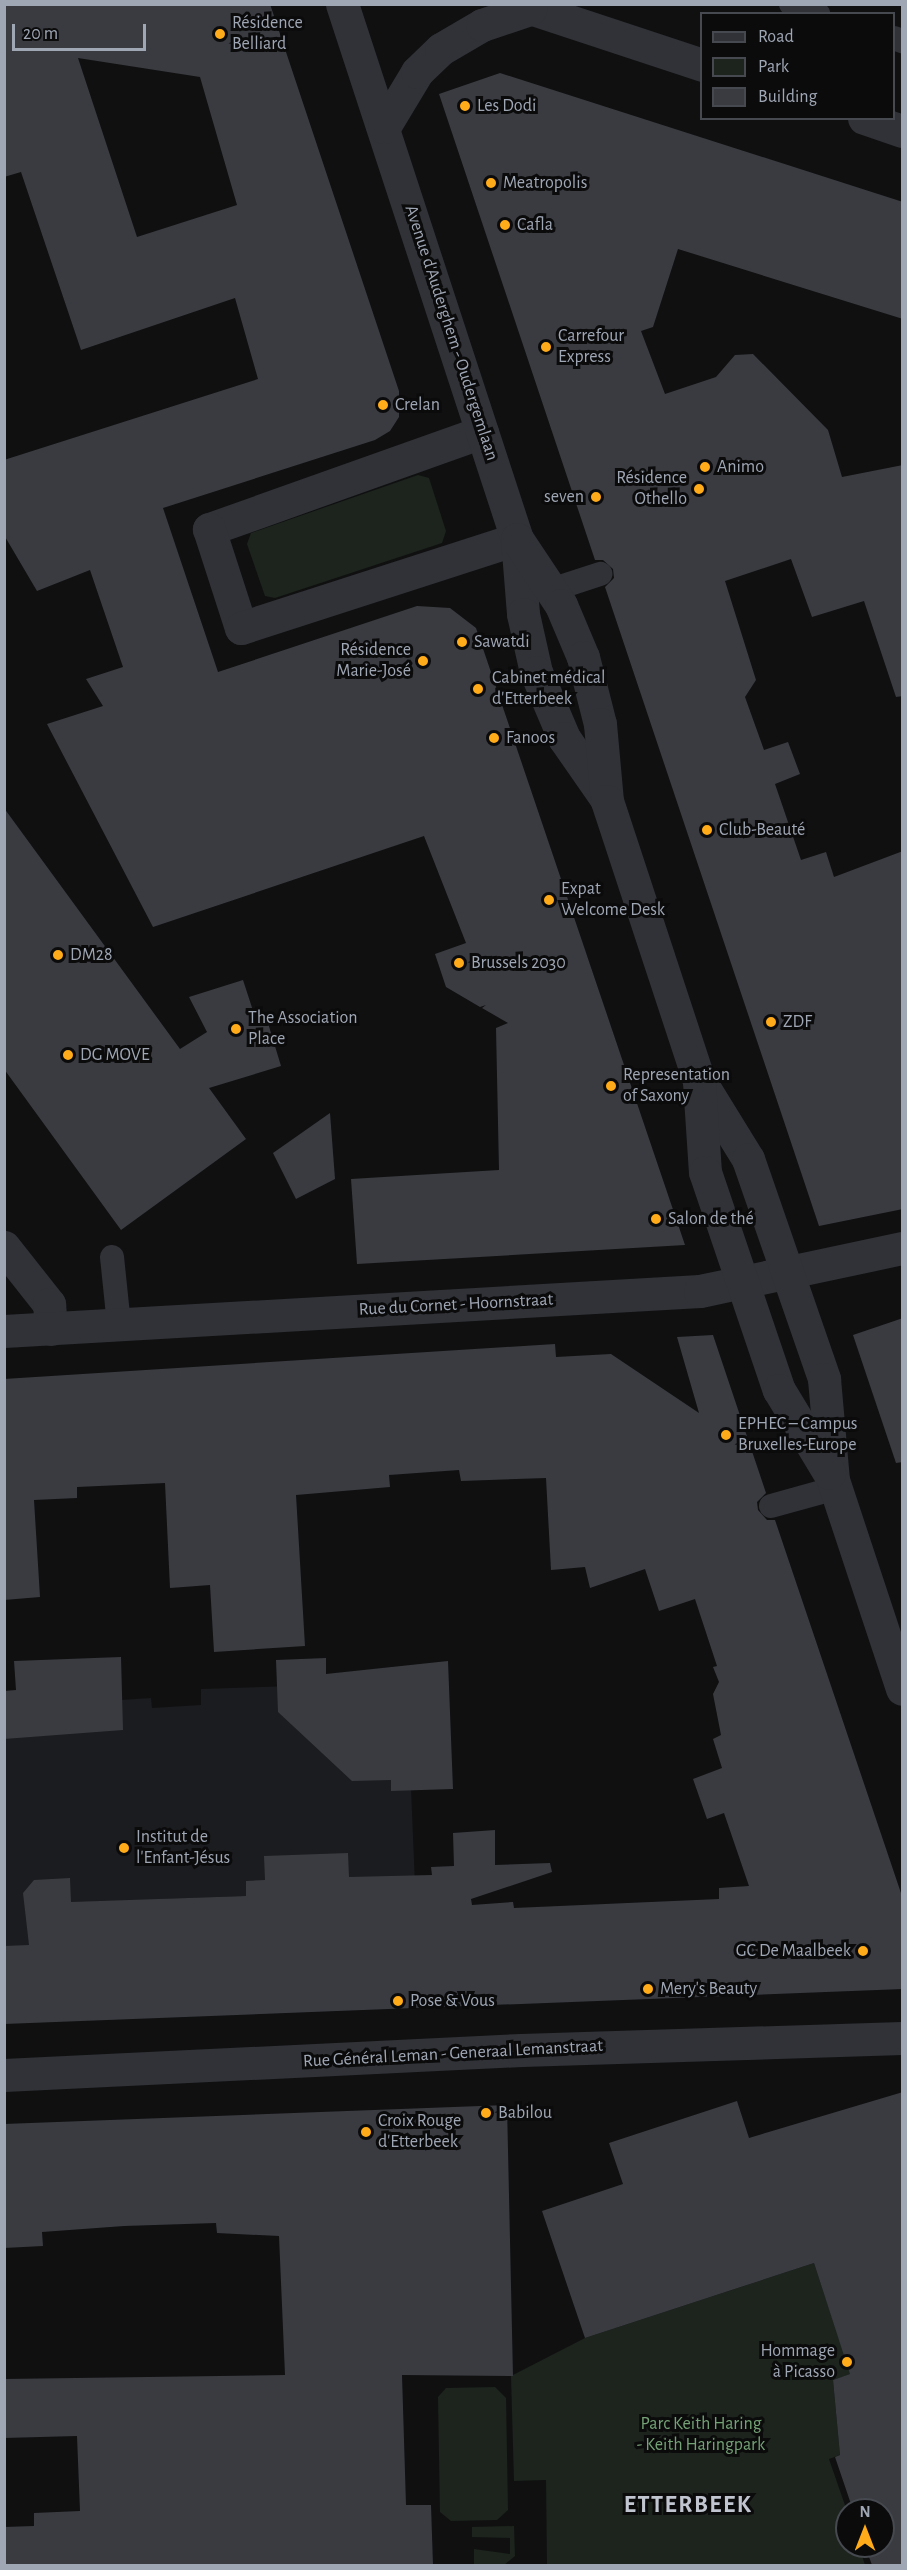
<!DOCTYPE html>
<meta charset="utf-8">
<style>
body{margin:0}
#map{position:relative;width:907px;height:2570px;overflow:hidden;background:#101011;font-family:"Alegreya Sans",sans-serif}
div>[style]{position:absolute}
.built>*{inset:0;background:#1b1c1f}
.green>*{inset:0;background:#1c241d}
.building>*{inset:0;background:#393b40}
.service>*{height:24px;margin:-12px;padding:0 12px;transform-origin:12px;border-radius:12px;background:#303237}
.minor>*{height:33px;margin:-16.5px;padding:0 16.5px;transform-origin:16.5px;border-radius:16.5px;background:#303237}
.tertiary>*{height:33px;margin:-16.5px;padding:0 16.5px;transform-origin:16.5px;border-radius:16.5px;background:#303237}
.dots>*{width:16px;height:16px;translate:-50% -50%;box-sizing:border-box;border:3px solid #0b0b0c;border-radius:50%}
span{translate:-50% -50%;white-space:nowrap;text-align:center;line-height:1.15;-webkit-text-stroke:6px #0b0b0c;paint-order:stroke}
.poi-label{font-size:18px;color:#9fa6b4}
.left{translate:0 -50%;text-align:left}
.right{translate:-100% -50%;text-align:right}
.street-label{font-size:18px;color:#9fa6b4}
.park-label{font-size:18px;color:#74a175}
.district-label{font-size:24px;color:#c1c5cf;font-weight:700;letter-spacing:1.5px}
.frame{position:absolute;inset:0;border:6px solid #9fa6b4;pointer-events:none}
.legend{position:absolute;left:700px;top:12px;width:195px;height:108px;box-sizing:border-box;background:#0b0b0c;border:2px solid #46494f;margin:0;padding:8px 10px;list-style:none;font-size:18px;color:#9fa6b4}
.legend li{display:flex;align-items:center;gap:12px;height:30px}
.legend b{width:30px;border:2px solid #46494f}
.north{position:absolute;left:835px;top:2498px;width:60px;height:60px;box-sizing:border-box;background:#0b0b0c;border:2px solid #46494f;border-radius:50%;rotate:0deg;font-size:16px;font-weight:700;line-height:24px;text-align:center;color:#9fa6b4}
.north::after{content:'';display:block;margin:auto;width:21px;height:27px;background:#ffab1a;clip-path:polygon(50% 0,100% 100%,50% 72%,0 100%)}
.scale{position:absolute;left:12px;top:24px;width:134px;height:27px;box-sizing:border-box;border:3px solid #9fa6b4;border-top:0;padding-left:8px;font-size:18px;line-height:21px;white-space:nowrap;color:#9fa6b4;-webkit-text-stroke:4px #0b0b0c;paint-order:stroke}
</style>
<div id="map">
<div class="built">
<div style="clip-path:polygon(406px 1666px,420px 2007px,252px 2014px,246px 1896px,162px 1899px,5px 2023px,4px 1691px,90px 1702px,151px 1698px,152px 1708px,201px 1705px,201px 1689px,325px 1685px)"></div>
</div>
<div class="green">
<div style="clip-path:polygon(418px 475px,429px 478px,446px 531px,442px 543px,275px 598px,265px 596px,247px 544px,251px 533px)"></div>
<div style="clip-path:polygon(814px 2263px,851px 2374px,833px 2380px,840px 2455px,829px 2459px,847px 2511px,847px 2546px,859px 2546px,865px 2565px,547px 2565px,546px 2480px,514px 2481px,511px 2376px,585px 2338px)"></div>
<div style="clip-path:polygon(495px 2387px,506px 2398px,508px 2510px,497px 2520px,451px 2521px,440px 2512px,438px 2397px,446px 2388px)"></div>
<div style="clip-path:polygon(514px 2526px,515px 2556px,504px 2565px,474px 2565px,474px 2549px,510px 2554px,510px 2538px,472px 2537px,472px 2527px)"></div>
</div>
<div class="building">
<div style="clip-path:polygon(evenodd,4px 4px,270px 4px,399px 391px,399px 417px,390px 431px,375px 440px,163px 508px,218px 672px,417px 606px,450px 608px,476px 628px,685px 1245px,357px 1264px,351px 1179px,499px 1170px,496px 1028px,508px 1023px,482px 1008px,486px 1005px,480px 1007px,446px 987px,435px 954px,466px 943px,424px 836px,153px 927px,47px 724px,103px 706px,86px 679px,123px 667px,90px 570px,37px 591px,4px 535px,4px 460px,258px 379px,235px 298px,81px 350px,21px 172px,4px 177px,4px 4px,78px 58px,200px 77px,237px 205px,137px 237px,78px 58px)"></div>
<div style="clip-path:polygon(500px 73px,903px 202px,903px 319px,678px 249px,653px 327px,641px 331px,665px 394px,716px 377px,735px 355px,753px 354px,828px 430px,842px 477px,903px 465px,903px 696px,896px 697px,864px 601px,812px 617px,791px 559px,725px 581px,756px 680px,745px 697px,764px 750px,788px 742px,800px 774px,775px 784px,801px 860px,826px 852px,834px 877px,903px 851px,903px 1209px,819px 1226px,605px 587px,614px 578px,613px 569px,603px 560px,595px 560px,439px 94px)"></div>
<div style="clip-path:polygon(4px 808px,180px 1049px,207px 1032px,189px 997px,243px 980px,258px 1026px,268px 1023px,281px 1066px,209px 1088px,246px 1139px,121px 1230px,4px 1069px)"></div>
<div style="clip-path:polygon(330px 1113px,335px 1179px,296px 1199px,273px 1153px)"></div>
<div style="clip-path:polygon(903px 1318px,903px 1462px,896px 1463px,853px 1335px)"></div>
<div style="clip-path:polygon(713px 1335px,766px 1493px,757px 1502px,758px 1510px,767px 1520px,775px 1520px,903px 1899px,903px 1989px,4px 2024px,4px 1946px,29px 1945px,23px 1893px,34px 1880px,70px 1878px,71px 1902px,246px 1896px,246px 1881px,265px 1880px,264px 1856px,348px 1853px,349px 1877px,432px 1875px,431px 1867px,454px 1866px,453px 1833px,495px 1830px,495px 1865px,550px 1863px,552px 1872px,471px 1899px,472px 1905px,513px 1902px,514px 1908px,719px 1899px,719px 1888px,749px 1886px,724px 1813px,707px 1819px,693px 1779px,722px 1768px,713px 1739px,721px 1735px,713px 1694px,719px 1682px,713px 1667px,717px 1666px,695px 1599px,659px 1611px,645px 1569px,590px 1588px,585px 1567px,551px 1570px,546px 1478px,461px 1481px,459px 1470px,389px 1475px,390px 1487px,296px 1495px,305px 1646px,214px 1652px,210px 1585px,170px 1588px,165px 1483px,77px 1487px,77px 1498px,34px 1500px,40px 1597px,4px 1600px,4px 1379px,555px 1344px,556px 1357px,611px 1354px,699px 1413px,677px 1337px)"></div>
<div style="clip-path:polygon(121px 1657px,123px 1730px,4px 1739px,4px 1691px,16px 1690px,14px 1661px)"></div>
<div style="clip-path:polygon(326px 1658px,326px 1674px,448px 1661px,453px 1789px,391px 1791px,391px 1780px,352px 1781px,278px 1712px,276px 1660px)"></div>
<div style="clip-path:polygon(903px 2092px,903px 2565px,872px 2565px,865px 2546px,883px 2546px,883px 2510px,853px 2510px,835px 2457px,840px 2455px,833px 2380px,850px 2374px,814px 2263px,585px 2338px,542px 2211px,623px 2184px,609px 2143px,737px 2101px,749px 2138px)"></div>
<div style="clip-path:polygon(507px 2105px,513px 2376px,402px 2375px,406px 2505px,431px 2505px,433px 2565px,4px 2565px,4px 2527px,34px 2526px,34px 2513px,80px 2511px,77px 2436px,4px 2438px,4px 2379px,285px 2375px,279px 2236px,217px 2233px,216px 2223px,124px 2226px,42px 2232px,43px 2246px,4px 2248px,4px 2124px)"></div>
</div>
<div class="service">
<div style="left:791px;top:4px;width:29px;rotate:20deg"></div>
<div style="left:894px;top:38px;width:9px;rotate:21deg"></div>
<div style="left:551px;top:590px;width:52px;rotate:-18.1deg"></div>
<div style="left:112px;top:1257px;width:68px;rotate:84.1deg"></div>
<div style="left:771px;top:1506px;width:67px;rotate:-15.5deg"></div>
</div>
<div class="minor">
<div style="left:482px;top:432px;width:290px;rotate:160.4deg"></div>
<div style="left:209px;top:529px;width:104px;rotate:72.1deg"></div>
<div style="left:241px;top:628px;width:290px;rotate:-17.9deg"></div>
<div style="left:4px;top:1247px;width:73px;rotate:51.7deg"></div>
<div style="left:49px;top:1304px;width:25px;rotate:85deg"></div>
<div style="left:4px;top:1331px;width:697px;rotate:-3.29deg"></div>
<div style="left:700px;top:1291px;width:207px;rotate:-12deg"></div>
<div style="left:4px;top:2075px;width:518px;rotate:-2.77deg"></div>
<div style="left:521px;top:2050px;width:381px;rotate:-1.8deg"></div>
</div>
<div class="tertiary">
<div style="left:342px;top:4px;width:563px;rotate:71.89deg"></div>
<div style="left:517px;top:539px;width:75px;rotate:85.4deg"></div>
<div style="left:523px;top:614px;width:59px;rotate:77.4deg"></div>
<div style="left:536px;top:672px;width:72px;rotate:67deg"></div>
<div style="left:564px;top:738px;width:72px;rotate:55.2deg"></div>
<div style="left:518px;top:4px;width:194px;rotate:18.3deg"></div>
<div style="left:864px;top:118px;width:40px;rotate:18.9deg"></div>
<div style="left:384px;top:127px;width:64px;rotate:-59deg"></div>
<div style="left:417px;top:72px;width:33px;rotate:-44deg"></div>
<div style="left:441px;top:49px;width:48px;rotate:-30.3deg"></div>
<div style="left:482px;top:25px;width:51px;rotate:-18.4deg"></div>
<div style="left:517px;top:539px;width:79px;rotate:56.3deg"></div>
<div style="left:561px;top:605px;width:56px;rotate:67.1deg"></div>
<div style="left:583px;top:657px;width:69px;rotate:75.8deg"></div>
<div style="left:600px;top:724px;width:77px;rotate:84.8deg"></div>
<div style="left:607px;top:801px;width:292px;rotate:71.8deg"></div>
<div style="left:698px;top:1078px;width:95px;rotate:58.3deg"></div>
<div style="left:748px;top:1159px;width:233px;rotate:70.9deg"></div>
<div style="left:824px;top:1379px;width:101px;rotate:84.9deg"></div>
<div style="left:833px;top:1480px;width:220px;rotate:71.7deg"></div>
<div style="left:699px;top:1082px;width:90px;rotate:86.2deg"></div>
<div style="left:705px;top:1172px;width:230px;rotate:71.3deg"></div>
<div style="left:779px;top:1390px;width:97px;rotate:58.9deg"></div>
</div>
<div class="dots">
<div style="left:220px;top:34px;background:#ffab1a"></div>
<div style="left:465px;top:106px;background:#ffab1a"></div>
<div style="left:491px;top:183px;background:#ffab1a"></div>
<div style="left:505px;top:225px;background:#ffab1a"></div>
<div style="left:546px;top:347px;background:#ffab1a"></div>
<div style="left:383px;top:405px;background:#ffab1a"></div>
<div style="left:705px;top:467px;background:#ffab1a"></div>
<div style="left:699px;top:489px;background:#ffab1a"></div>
<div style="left:596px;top:497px;background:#ffab1a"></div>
<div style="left:462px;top:642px;background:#ffab1a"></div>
<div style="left:423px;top:661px;background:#ffab1a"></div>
<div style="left:478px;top:689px;background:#ffab1a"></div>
<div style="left:494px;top:738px;background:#ffab1a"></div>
<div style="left:707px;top:830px;background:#ffab1a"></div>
<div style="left:549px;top:900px;background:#ffab1a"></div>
<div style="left:58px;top:955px;background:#ffab1a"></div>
<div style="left:459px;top:963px;background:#ffab1a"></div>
<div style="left:771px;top:1022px;background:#ffab1a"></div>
<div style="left:236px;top:1029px;background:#ffab1a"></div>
<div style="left:68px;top:1055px;background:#ffab1a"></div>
<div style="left:611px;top:1086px;background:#ffab1a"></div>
<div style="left:656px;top:1219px;background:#ffab1a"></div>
<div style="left:726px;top:1435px;background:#ffab1a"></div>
<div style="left:124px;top:1848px;background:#ffab1a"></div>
<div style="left:863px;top:1951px;background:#ffab1a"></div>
<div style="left:648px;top:1989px;background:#ffab1a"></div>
<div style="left:398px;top:2001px;background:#ffab1a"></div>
<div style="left:486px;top:2113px;background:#ffab1a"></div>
<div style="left:366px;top:2132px;background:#ffab1a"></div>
<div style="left:847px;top:2362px;background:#ffab1a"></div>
</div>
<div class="poi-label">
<span class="left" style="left:232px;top:34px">Résidence<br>Belliard</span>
<span class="left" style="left:477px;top:106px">Les Dodi</span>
<span class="left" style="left:503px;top:183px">Meatropolis</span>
<span class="left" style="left:517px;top:225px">Cafla</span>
<span class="left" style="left:558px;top:347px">Carrefour<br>Express</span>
<span class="left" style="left:395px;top:405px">Crelan</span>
<span class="left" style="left:717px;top:467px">Animo</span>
<span class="right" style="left:687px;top:489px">Résidence<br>Othello</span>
<span class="right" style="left:584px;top:497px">seven</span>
<span class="left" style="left:474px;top:642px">Sawatdi</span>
<span class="right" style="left:411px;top:661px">Résidence<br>Marie-José</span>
<span class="left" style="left:492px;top:689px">Cabinet médical<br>d'Etterbeek</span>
<span class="left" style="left:506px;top:738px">Fanoos</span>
<span class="left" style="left:719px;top:830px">Club-Beauté</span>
<span class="left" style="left:561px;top:900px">Expat<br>Welcome Desk</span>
<span class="left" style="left:70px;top:955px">DM28</span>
<span class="left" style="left:471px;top:963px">Brussels 2030</span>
<span class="left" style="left:248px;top:1029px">The Association<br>Place</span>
<span class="left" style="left:783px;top:1022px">ZDF</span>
<span class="left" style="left:80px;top:1055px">DG MOVE</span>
<span class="left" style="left:623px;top:1086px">Representation<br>of Saxony</span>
<span class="left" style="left:668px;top:1219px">Salon de thé</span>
<span class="left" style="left:738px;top:1435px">EPHEC – Campus<br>Bruxelles-Europe</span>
<span class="left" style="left:136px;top:1848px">Institut de<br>l'Enfant-Jésus</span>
<span class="right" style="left:851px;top:1951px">GC De Maalbeek</span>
<span class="left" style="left:660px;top:1989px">Mery's Beauty</span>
<span class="left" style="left:410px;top:2001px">Pose &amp; Vous</span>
<span class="left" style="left:498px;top:2113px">Babilou</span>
<span class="left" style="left:378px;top:2132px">Croix Rouge<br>d'Etterbeek</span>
<span class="right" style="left:835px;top:2362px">Hommage<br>à Picasso</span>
</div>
<div class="street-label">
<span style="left:451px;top:333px;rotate:72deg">Avenue d'Auderghem - Oudergemlaan</span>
<span style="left:456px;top:1305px;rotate:-3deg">Rue du Cornet - Hoornstraat</span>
<span style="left:453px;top:2054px;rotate:-3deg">Rue Général Leman - Generaal Lemanstraat</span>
</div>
<div class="park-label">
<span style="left:701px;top:2435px">Parc Keith Haring<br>- Keith Haringpark</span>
</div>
<div class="district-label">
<span style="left:688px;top:2506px">ETTERBEEK</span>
</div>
<div class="frame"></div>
<ul class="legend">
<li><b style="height:8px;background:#303237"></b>Road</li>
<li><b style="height:16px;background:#1c241d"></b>Park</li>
<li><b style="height:16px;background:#393b40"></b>Building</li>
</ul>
<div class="north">N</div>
<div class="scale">20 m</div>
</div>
